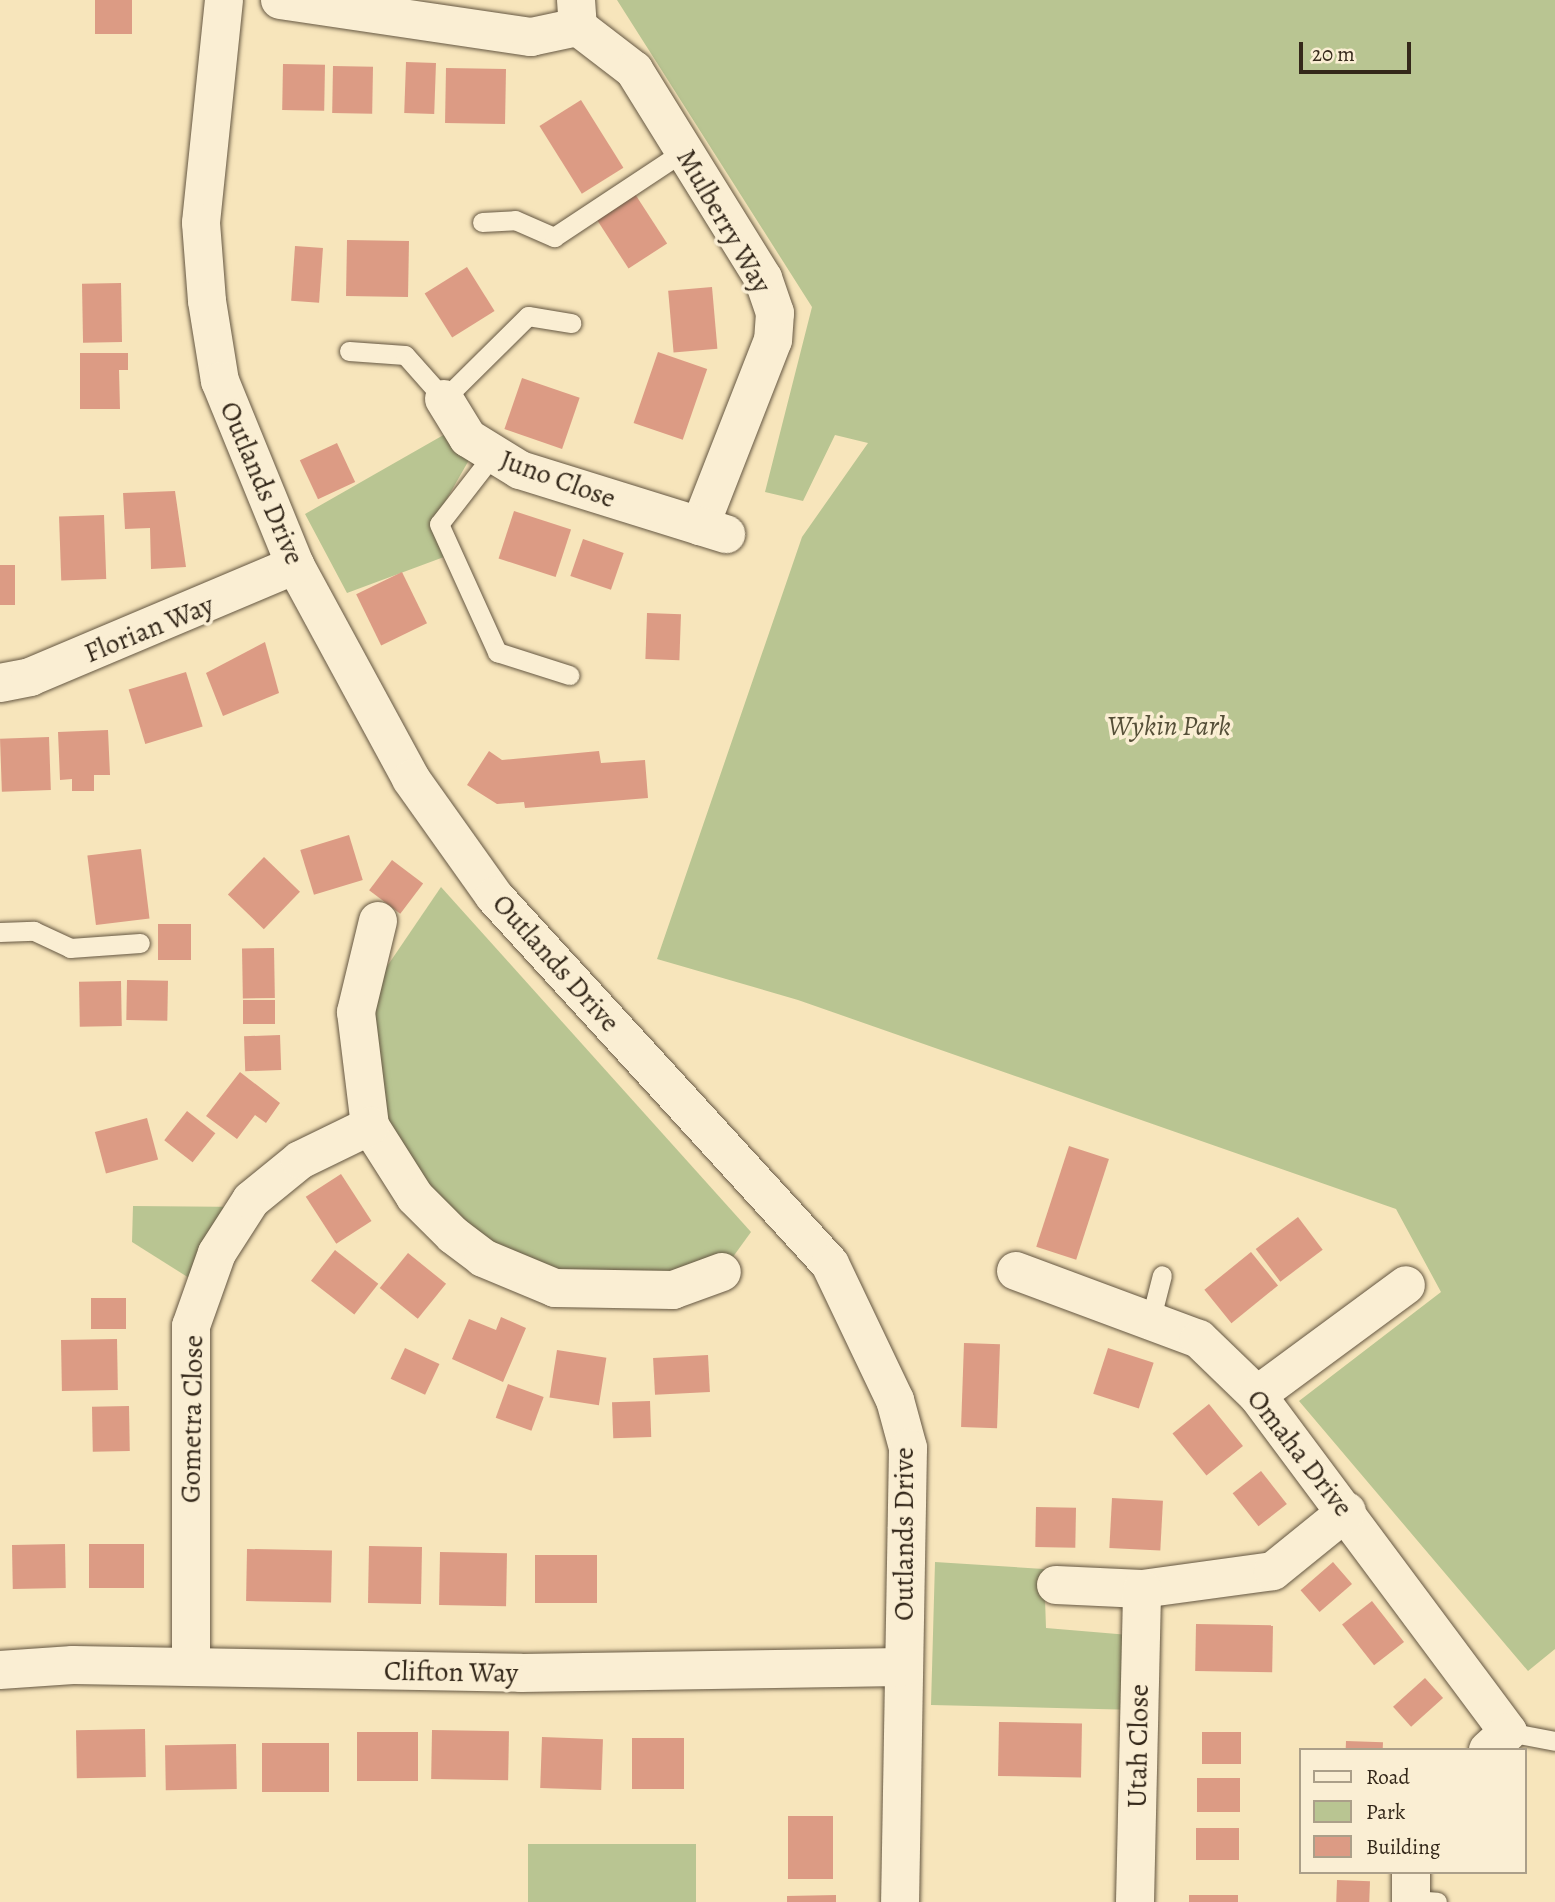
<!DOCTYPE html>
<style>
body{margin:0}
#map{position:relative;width:1555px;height:1902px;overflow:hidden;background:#f7e5bb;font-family:Alegreya,serif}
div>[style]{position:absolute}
.green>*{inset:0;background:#b9c592;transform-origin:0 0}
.building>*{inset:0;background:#dc9b84;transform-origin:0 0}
.roads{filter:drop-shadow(0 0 2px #655742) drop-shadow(0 0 2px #655742)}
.service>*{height:19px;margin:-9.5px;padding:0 9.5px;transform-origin:9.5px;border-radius:9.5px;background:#faeed3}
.minor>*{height:38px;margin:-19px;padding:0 19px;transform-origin:19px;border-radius:19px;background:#faeed3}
span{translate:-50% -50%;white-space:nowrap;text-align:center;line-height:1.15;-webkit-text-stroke:7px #faeed3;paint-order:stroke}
.street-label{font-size:28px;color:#34281a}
.park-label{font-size:28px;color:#554f38;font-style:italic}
.legend{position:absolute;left:1299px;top:1748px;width:228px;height:126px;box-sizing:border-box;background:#faeed3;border:2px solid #ab9f89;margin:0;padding:9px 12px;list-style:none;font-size:21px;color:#34281a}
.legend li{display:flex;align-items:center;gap:14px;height:35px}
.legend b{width:35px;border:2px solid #ab9f89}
.scale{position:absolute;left:1299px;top:42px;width:112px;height:32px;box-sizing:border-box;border:4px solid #34281a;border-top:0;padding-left:9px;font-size:21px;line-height:24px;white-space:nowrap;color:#34281a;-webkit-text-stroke:5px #faeed3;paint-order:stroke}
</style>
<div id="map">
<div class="green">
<div style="clip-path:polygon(617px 0,1555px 0,1555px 1649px,1528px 1671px,1299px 1401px,1441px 1292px,1396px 1209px,798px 1000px,657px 959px,802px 537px,868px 443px,835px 435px,803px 501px,765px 492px,812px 307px)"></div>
<div style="clip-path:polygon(447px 433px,473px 453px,433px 523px,452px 554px,347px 593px,305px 514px)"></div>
<div style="clip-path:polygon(441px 887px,751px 1232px,722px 1272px,510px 1270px,370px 1126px,356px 1012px)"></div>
<div style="clip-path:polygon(133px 1206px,247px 1207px,205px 1288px,132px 1242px)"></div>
<div style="clip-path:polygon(935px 1562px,1044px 1569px,1046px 1628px,1141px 1636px,1139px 1710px,931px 1705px)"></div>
<div style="left:696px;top:1844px;width:58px;height:168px;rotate:90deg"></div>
</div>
<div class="building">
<div style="left:95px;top:0;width:37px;height:34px"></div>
<div style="left:406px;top:62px;width:30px;height:51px;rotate:2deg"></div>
<div style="left:283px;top:64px;width:42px;height:46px;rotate:1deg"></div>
<div style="left:333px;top:66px;width:40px;height:47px;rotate:1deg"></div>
<div style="left:446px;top:68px;width:60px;height:55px;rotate:1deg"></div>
<div style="left:581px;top:100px;width:80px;height:49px;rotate:58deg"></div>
<div style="left:635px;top:194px;width:59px;height:46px;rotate:57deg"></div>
<div style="left:347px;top:240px;width:62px;height:56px;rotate:1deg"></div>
<div style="left:295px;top:246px;width:28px;height:55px;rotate:4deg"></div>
<div style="left:467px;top:267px;width:52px;height:50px;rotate:58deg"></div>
<div style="left:121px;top:283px;width:59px;height:39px;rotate:89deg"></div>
<div style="left:712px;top:287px;width:62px;height:44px;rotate:85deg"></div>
<div style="left:658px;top:352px;width:52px;height:75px;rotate:19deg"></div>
<div style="clip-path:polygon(80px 353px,128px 353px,128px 370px,119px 370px,120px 409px,80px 409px)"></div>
<div style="left:522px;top:378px;width:61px;height:54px;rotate:19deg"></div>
<div style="left:337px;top:443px;width:43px;height:41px;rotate:65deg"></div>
<div style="clip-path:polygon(175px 491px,186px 567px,151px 569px,150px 528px,125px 529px,123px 493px)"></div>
<div style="left:514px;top:511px;width:60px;height:50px;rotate:18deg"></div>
<div style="left:104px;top:515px;width:64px;height:45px;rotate:88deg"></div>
<div style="left:583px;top:539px;width:43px;height:39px;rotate:19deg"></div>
<div style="left:0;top:565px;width:15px;height:40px"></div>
<div style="left:402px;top:572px;width:57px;height:51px;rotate:64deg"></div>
<div style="left:647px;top:613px;width:34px;height:46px;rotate:2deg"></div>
<div style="clip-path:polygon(265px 642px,279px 693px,223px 716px,206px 673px)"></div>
<div style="left:186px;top:672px;width:57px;height:60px;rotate:73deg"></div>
<div style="clip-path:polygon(108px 730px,110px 775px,94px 775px,94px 791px,72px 791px,72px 779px,60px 780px,58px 732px)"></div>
<div style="left:49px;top:737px;width:53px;height:49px;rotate:88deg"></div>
<div style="clip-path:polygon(489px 751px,502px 760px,599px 751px,601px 763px,645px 760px,648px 798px,525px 808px,524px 802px,497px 804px,467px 785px)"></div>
<div style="left:349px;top:835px;width:47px;height:51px;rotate:73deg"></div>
<div style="left:141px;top:849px;width:70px;height:54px;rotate:83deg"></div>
<div style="left:264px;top:857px;width:50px;height:52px;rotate:44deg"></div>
<div style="left:392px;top:860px;width:39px;height:38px;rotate:37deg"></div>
<div style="left:158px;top:924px;width:33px;height:36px"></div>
<div style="left:274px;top:948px;width:50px;height:32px;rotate:89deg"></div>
<div style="left:127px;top:980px;width:41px;height:40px;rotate:1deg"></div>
<div style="left:121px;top:981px;width:45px;height:42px;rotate:89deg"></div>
<div style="left:275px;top:1000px;width:24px;height:32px;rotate:90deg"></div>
<div style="left:280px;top:1035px;width:35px;height:36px;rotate:88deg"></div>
<div style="clip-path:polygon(240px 1072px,280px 1103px,266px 1123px,255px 1115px,237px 1139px,206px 1116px)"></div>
<div style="left:187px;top:1111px;width:36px;height:37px;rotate:38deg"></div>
<div style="left:147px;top:1118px;width:43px;height:54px;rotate:75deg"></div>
<div style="left:1069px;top:1146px;width:42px;height:106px;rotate:18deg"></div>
<div style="left:341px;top:1174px;width:56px;height:42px;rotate:57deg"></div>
<div style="left:1298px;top:1217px;width:41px;height:53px;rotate:53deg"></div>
<div style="left:335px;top:1250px;width:55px;height:39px;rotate:38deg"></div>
<div style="left:1251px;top:1252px;width:43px;height:60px;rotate:51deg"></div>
<div style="left:408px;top:1253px;width:49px;height:45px;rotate:39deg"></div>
<div style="left:91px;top:1298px;width:35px;height:31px"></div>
<div style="clip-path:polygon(501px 1317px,526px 1328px,503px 1382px,452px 1359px,469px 1319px,496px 1330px)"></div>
<div style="left:117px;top:1339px;width:51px;height:56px;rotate:89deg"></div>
<div style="left:964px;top:1343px;width:36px;height:84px;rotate:2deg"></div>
<div style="left:405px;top:1348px;width:38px;height:34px;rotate:25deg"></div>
<div style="left:1108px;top:1348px;width:48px;height:48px;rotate:18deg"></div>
<div style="left:557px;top:1350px;width:50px;height:48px;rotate:9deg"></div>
<div style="left:708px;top:1355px;width:37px;height:55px;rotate:87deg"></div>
<div style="left:508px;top:1384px;width:38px;height:36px;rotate:20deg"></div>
<div style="left:650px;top:1401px;width:36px;height:38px;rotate:88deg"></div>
<div style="left:1209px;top:1404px;width:54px;height:47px;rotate:51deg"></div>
<div style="left:129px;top:1406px;width:45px;height:37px;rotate:89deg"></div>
<div style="left:1261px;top:1471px;width:42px;height:36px;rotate:52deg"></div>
<div style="left:1112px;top:1498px;width:51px;height:50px;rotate:3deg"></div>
<div style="left:1036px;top:1507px;width:40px;height:40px;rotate:1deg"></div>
<div style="left:65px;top:1544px;width:44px;height:53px;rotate:89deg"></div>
<div style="left:89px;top:1544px;width:55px;height:44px"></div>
<div style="left:369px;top:1546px;width:53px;height:57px;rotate:1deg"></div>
<div style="left:247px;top:1549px;width:85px;height:52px;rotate:1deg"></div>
<div style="left:440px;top:1552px;width:67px;height:53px;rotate:1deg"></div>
<div style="left:535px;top:1555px;width:62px;height:48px"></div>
<div style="left:1333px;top:1562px;width:29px;height:43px;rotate:49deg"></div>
<div style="left:1372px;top:1601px;width:52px;height:38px;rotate:52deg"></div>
<div style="left:1196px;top:1624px;width:77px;height:47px;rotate:1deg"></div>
<div style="left:1425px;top:1678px;width:27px;height:43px;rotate:48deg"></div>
<div style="left:999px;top:1722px;width:83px;height:54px;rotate:1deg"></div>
<div style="left:145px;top:1729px;width:48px;height:69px;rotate:89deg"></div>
<div style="left:432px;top:1730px;width:77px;height:49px;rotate:1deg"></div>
<div style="left:357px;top:1732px;width:61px;height:49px"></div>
<div style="left:1202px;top:1732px;width:39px;height:32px"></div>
<div style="left:542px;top:1737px;width:61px;height:51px;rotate:2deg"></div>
<div style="left:632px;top:1738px;width:52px;height:51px"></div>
<div style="left:1346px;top:1741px;width:37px;height:9px;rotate:2deg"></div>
<div style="left:329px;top:1743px;width:49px;height:67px;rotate:90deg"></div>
<div style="left:236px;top:1744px;width:45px;height:71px;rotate:89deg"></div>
<div style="left:1197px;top:1778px;width:43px;height:34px"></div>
<div style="left:788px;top:1816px;width:45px;height:63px"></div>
<div style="left:1196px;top:1828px;width:43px;height:32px"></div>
<div style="left:1337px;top:1880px;width:33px;height:22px;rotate:2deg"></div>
<div style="clip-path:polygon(836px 1895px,836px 1902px,787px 1902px,787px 1896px)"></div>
<div style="left:1189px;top:1895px;width:49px;height:7px"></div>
</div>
<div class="roads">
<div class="service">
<div style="left:482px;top:222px;width:33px;rotate:-3deg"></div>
<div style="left:515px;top:220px;width:43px;rotate:23.6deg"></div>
<div style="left:554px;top:237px;width:156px;rotate:-33.5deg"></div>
<div style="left:349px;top:351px;width:56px;rotate:4.1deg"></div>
<div style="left:405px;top:355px;width:59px;rotate:48.4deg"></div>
<div style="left:444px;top:399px;width:118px;rotate:-44.7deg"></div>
<div style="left:528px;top:316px;width:44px;rotate:9.2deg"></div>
<div style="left:492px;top:456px;width:86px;rotate:127.9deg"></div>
<div style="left:439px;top:524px;width:141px;rotate:65.6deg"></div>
<div style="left:497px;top:652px;width:76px;rotate:17.7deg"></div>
<div style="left:0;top:932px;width:34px;rotate:-2deg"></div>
<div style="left:34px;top:931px;width:40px;rotate:25deg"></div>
<div style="left:70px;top:948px;width:70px;rotate:-4.1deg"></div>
<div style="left:1151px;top:1318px;width:44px;rotate:-75.7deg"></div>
<div style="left:1508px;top:1732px;width:48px;rotate:10.8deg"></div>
<div style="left:1411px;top:1900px;width:26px;rotate:4deg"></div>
</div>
<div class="minor">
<div style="left:224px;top:0;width:224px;rotate:95.9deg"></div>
<div style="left:201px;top:223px;width:78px;rotate:85.6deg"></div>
<div style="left:207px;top:301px;width:81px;rotate:80.8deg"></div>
<div style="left:220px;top:381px;width:199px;rotate:67.8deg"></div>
<div style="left:295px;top:565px;width:243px;rotate:61.5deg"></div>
<div style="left:411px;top:779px;width:143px;rotate:54.6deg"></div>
<div style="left:494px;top:896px;width:498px;rotate:47.6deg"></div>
<div style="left:830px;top:1264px;width:151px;rotate:64.5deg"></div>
<div style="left:895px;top:1400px;width:50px;rotate:74.8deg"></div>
<div style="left:908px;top:1448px;width:454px;rotate:91deg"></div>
<div style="left:280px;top:0;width:254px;rotate:8.4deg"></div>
<div style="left:531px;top:37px;width:48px;rotate:-12deg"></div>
<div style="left:576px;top:0;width:27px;rotate:86deg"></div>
<div style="left:578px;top:27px;width:71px;rotate:37.5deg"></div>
<div style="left:634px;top:70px;width:245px;rotate:58.2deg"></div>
<div style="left:763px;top:278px;width:37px;rotate:71deg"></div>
<div style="left:775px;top:313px;width:27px;rotate:94deg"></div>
<div style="left:773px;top:340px;width:200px;rotate:111.4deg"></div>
<div style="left:444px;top:399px;width:46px;rotate:58.4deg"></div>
<div style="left:468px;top:438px;width:61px;rotate:31.6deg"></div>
<div style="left:520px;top:470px;width:216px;rotate:17.3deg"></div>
<div style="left:0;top:683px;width:31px;rotate:-11deg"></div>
<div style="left:30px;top:677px;width:288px;rotate:-22.9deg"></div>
<div style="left:378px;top:921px;width:94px;rotate:103.6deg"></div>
<div style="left:356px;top:1012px;width:115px;rotate:83deg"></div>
<div style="left:370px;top:1126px;width:84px;rotate:57.6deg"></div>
<div style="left:415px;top:1197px;width:54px;rotate:45deg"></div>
<div style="left:453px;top:1235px;width:38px;rotate:37deg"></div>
<div style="left:483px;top:1258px;width:78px;rotate:22.6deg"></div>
<div style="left:555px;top:1288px;width:118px;rotate:1deg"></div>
<div style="left:673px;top:1290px;width:52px;rotate:-20.2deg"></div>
<div style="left:1016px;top:1271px;width:195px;rotate:20.4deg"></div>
<div style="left:1199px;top:1339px;width:81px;rotate:44deg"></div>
<div style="left:1257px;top:1395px;width:420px;rotate:53.3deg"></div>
<div style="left:1508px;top:1732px;width:27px;rotate:138deg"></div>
<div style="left:1257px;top:1395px;width:185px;rotate:-36.4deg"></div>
<div style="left:1056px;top:1585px;width:86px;rotate:2.7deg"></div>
<div style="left:1142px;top:1589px;width:132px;rotate:-7.8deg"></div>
<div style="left:1273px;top:1571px;width:95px;rotate:-39deg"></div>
<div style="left:191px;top:1667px;width:341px;rotate:-90deg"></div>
<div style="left:191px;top:1326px;width:77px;rotate:-70.4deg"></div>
<div style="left:217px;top:1253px;width:63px;rotate:-57.3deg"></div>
<div style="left:251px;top:1200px;width:63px;rotate:-39.2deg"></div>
<div style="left:300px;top:1160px;width:78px;rotate:-25.9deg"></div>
<div style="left:0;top:1670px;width:73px;rotate:-3.9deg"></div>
<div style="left:73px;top:1665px;width:448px;rotate:1deg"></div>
<div style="left:521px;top:1673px;width:381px;rotate:-0.9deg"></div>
<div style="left:1135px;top:1902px;width:313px;rotate:-88.7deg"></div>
<div style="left:1411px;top:1902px;width:30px;rotate:-90deg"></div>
</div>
</div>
<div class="street-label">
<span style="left:724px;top:221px;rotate:60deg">Mulberry Way</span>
<span style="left:558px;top:479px;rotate:20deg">Juno Close</span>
<span style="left:262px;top:483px;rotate:67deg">Outlands Drive</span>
<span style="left:149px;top:629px;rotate:-22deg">Florian Way</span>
<span style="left:556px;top:963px;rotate:48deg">Outlands Drive</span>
<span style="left:192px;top:1419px;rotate:-89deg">Gometra Close</span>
<span style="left:1300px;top:1453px;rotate:52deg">Omaha Drive</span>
<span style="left:904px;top:1534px;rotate:-90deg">Outlands Drive</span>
<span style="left:451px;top:1672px;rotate:1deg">Clifton Way</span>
<span style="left:1138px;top:1746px;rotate:-89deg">Utah Close</span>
</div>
<div class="park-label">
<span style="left:1169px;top:726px">Wykin Park</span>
</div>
<ul class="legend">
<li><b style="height:9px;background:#faeed3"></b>Road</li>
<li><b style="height:19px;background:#b9c592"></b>Park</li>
<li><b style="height:19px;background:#dc9b84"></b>Building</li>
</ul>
<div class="scale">20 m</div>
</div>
